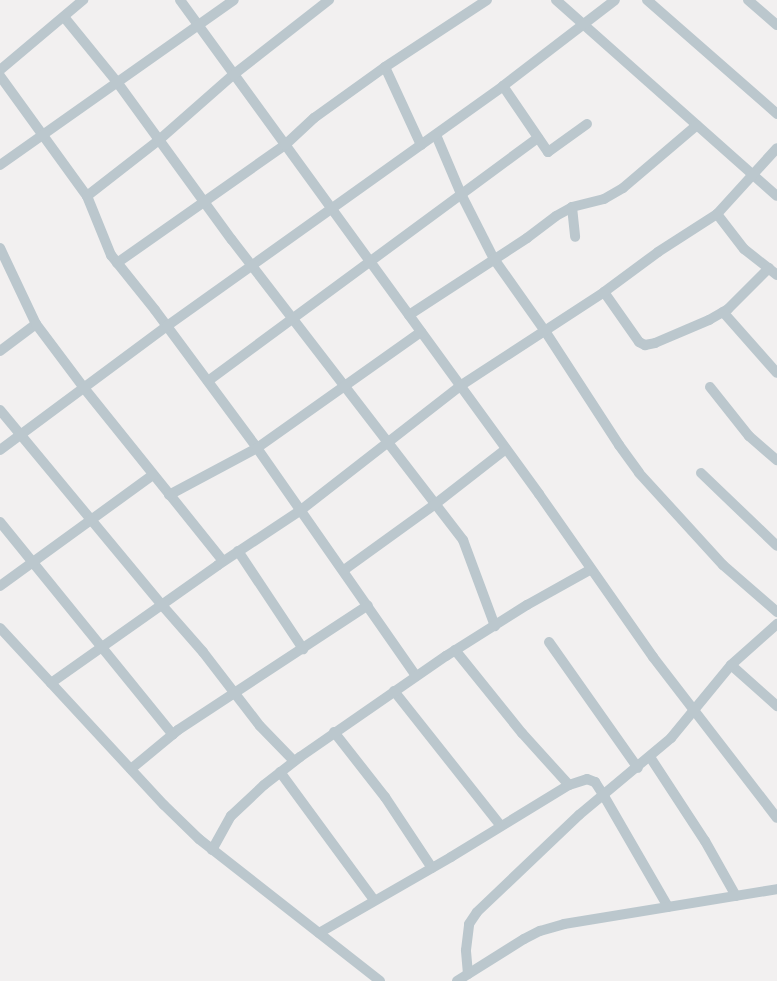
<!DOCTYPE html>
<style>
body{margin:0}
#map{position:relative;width:777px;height:981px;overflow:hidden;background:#f2f0f0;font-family:Poppins,sans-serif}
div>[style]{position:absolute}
.minor>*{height:10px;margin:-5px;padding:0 5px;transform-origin:5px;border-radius:5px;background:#bbc7cd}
span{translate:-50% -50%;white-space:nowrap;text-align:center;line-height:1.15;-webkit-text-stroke:4px #fff;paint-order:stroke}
</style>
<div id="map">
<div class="minor">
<div style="left:180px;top:0;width:611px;rotate:53.99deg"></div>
<div style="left:539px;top:494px;width:199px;rotate:55deg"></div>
<div style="left:653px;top:657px;width:203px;rotate:52.4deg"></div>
<div style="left:556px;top:0;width:295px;rotate:41.6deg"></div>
<div style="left:647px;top:0;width:173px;rotate:41.2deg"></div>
<div style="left:748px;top:0;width:38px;rotate:41deg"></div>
<div style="left:64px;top:17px;width:84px;rotate:50.8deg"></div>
<div style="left:117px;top:82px;width:195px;rotate:54deg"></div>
<div style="left:232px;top:240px;width:379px;rotate:52.4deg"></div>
<div style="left:463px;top:540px;width:92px;rotate:69.6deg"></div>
<div style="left:385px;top:67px;width:86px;rotate:65.2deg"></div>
<div style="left:0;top:70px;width:109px;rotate:-40.1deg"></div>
<div style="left:0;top:76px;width:148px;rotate:54.1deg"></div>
<div style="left:87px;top:196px;width:64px;rotate:67.9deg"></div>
<div style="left:111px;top:255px;width:70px;rotate:51.3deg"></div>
<div style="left:155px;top:310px;width:172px;rotate:53.5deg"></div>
<div style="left:257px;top:448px;width:278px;rotate:55.1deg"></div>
<div style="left:503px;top:86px;width:80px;rotate:55.7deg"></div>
<div style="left:548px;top:152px;width:48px;rotate:-35.7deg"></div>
<div style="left:436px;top:135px;width:64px;rotate:67deg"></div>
<div style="left:461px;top:194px;width:73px;rotate:63.1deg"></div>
<div style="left:494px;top:259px;width:88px;rotate:54.7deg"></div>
<div style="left:545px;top:331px;width:136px;rotate:57deg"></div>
<div style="left:619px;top:445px;width:34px;rotate:54deg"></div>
<div style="left:639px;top:473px;width:125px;rotate:47.6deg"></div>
<div style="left:723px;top:565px;width:72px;rotate:41deg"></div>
<div style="left:0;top:165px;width:286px;rotate:-35.2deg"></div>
<div style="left:87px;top:196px;width:91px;rotate:-37.9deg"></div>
<div style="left:159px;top:140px;width:98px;rotate:-41.3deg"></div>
<div style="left:233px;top:75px;width:122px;rotate:-38deg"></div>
<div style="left:572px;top:207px;width:30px;rotate:84deg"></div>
<div style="left:717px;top:214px;width:44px;rotate:52.4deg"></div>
<div style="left:744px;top:249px;width:42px;rotate:38.2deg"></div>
<div style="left:0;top:248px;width:84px;rotate:64.7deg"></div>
<div style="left:117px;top:263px;width:205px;rotate:-35.1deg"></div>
<div style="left:285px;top:145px;width:40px;rotate:-43deg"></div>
<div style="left:314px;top:118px;width:87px;rotate:-35.7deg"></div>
<div style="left:385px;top:67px;width:122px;rotate:-33.3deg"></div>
<div style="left:604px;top:292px;width:61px;rotate:55deg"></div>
<div style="left:639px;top:342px;width:7px;rotate:27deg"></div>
<div style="left:645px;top:345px;width:10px;rotate:-11deg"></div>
<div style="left:655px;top:343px;width:59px;rotate:-23.1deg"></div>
<div style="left:709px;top:320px;width:22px;rotate:-30deg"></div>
<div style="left:728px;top:309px;width:58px;rotate:-45deg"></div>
<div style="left:723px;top:312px;width:81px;rotate:48.5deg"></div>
<div style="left:409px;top:315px;width:141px;rotate:-33.1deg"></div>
<div style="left:527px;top:238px;width:36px;rotate:-37deg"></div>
<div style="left:556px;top:216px;width:18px;rotate:-29deg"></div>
<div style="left:572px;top:207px;width:33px;rotate:-14deg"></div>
<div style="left:604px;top:199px;width:22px;rotate:-30deg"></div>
<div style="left:623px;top:188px;width:97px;rotate:-40.4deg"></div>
<div style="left:0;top:351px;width:45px;rotate:-36.9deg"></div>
<div style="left:36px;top:324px;width:80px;rotate:53.1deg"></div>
<div style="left:84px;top:388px;width:222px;rotate:51.2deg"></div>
<div style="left:208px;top:381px;width:410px;rotate:-36.4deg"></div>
<div style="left:710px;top:387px;width:63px;rotate:51.5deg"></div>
<div style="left:749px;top:436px;width:37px;rotate:41deg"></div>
<div style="left:0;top:410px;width:252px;rotate:50.3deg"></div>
<div style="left:161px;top:604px;width:64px;rotate:48.8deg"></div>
<div style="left:203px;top:652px;width:93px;rotate:52.4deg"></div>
<div style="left:260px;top:726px;width:49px;rotate:45.8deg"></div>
<div style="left:0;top:450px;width:208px;rotate:-36.6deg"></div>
<div style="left:167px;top:326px;width:413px;rotate:-35.5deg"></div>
<div style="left:503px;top:86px;width:141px;rotate:-37.5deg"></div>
<div style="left:701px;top:473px;width:105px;rotate:43.8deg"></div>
<div style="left:169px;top:495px;width:100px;rotate:-28.1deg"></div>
<div style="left:257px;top:448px;width:201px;rotate:-35.3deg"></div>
<div style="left:0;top:522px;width:274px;rotate:50.9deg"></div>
<div style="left:238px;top:551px;width:118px;rotate:56.4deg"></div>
<div style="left:344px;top:570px;width:111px;rotate:-35.8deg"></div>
<div style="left:434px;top:505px;width:91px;rotate:-37.9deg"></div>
<div style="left:0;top:586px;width:189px;rotate:-36deg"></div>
<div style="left:0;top:628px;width:241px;rotate:47.2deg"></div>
<div style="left:164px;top:805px;width:49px;rotate:44.2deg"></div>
<div style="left:199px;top:839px;width:230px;rotate:38.1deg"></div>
<div style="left:549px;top:642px;width:154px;rotate:54.8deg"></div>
<div style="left:455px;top:650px;width:107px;rotate:51.1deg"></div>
<div style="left:522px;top:733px;width:70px;rotate:47.9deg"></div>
<div style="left:731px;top:665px;width:62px;rotate:41.7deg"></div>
<div style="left:51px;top:683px;width:204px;rotate:-35.2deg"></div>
<div style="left:218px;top:565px;width:100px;rotate:-33.5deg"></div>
<div style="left:301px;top:510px;width:202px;rotate:-37.9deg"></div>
<div style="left:460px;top:386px;width:172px;rotate:-33.1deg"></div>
<div style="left:604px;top:292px;width:67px;rotate:-36.5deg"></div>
<div style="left:658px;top:252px;width:70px;rotate:-32.8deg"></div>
<div style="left:717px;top:214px;width:89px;rotate:-47.7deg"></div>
<div style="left:394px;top:691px;width:172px;rotate:51.6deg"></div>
<div style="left:334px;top:732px;width:83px;rotate:51.9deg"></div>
<div style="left:385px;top:797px;width:85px;rotate:56.5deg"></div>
<div style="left:650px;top:757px;width:100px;rotate:56.8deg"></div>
<div style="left:705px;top:841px;width:63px;rotate:60.6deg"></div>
<div style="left:131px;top:769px;width:61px;rotate:-39.7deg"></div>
<div style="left:178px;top:730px;width:227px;rotate:-33.3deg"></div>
<div style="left:280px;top:772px;width:159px;rotate:53.7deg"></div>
<div style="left:212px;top:850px;width:39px;rotate:-61deg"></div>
<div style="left:231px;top:816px;width:45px;rotate:-43.2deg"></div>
<div style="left:264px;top:785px;width:46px;rotate:-37.9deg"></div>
<div style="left:300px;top:757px;width:178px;rotate:-34.7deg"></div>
<div style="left:446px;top:656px;width:96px;rotate:-32.2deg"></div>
<div style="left:527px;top:605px;width:72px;rotate:-29.1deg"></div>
<div style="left:319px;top:933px;width:152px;rotate:-29.9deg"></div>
<div style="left:451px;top:857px;width:138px;rotate:-31.4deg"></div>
<div style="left:569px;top:785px;width:19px;rotate:-18deg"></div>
<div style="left:587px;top:779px;width:9px;rotate:21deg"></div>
<div style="left:595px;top:782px;width:17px;rotate:57deg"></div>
<div style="left:604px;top:796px;width:128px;rotate:60deg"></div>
<div style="left:468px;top:974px;width:24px;rotate:-95deg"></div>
<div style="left:466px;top:950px;width:26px;rotate:-83deg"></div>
<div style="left:469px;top:924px;width:14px;rotate:-56deg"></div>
<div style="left:477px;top:912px;width:141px;rotate:-43.6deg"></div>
<div style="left:579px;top:815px;width:120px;rotate:-39.9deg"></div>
<div style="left:671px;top:738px;width:94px;rotate:-50.6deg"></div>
<div style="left:731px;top:665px;width:62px;rotate:-41.7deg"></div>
<div style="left:457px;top:981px;width:79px;rotate:-32.1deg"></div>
<div style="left:524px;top:939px;width:18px;rotate:-27deg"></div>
<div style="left:540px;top:931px;width:25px;rotate:-16deg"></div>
<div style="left:564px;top:924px;width:216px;rotate:-9.3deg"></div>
</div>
</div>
